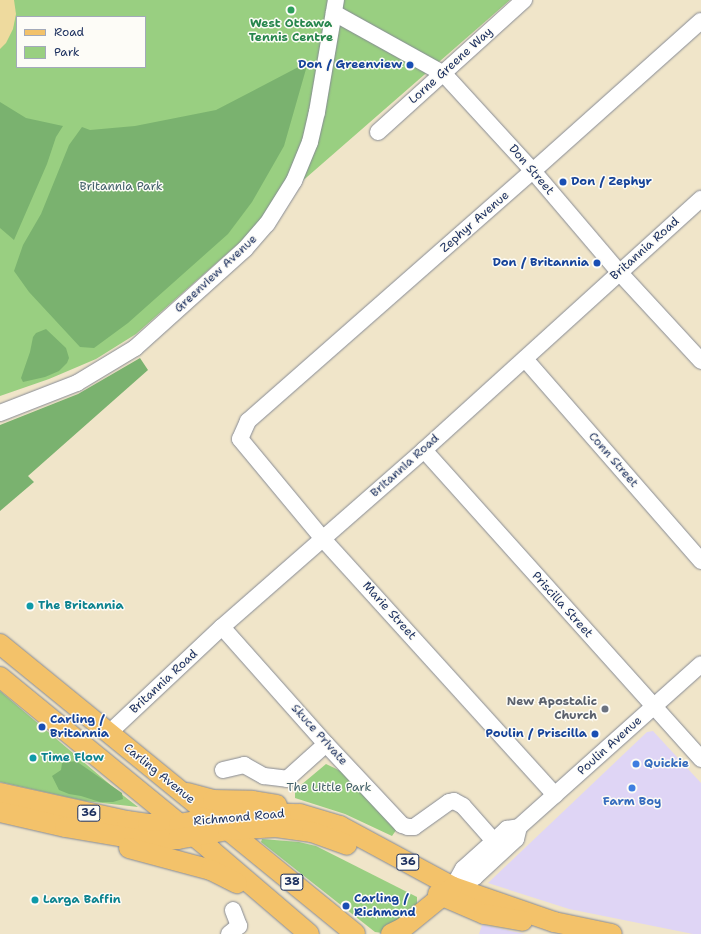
<!DOCTYPE html>
<style>
body{margin:0}
#map{position:relative;width:701px;height:934px;overflow:hidden;background:#f0e5c9;font-family:"Shantell Sans",sans-serif}
div>[style]{position:absolute}
.built>*{inset:0;background:#dfd5f5}
.green>*{inset:0;background:#99cf81}
.forest>*{inset:0;background:#7ab26f}
.sand>*{inset:0;background:#eeda9e}
.roads{filter:drop-shadow(0 0 1px #868a94) drop-shadow(0 0 1px #868a94)}
.minor>*{height:16px;margin:-8px;padding:0 8px;transform-origin:8px;border-radius:8px;background:#fff}
.major>*{height:20px;margin:-10px;padding:0 10px;transform-origin:10px;border-radius:10px;background:#f3c26a}
.dots>*{width:11px;height:11px;translate:-50% -50%;box-sizing:border-box;border:2px solid #fdfcf7;border-radius:50%}
span{translate:-50% -50%;white-space:nowrap;text-align:center;line-height:1.15;-webkit-text-stroke:3px #fdfcf7;paint-order:stroke}
.shield-label span{padding:1px 3px;background:#fdfcf7;border:1px solid;border-radius:3px;-webkit-text-stroke-width:0}
.shield-label{font-size:11px;color:#1b2f5e;font-weight:700}
.leisure-label{font-size:12px;color:#27864d;font-weight:700}
.transit-label{font-size:12px;color:#164399;font-weight:700}
.right{translate:-100% -50%;text-align:right}
.left{translate:0 -50%;text-align:left}
.street-label{font-size:12px;color:#1b2f5e}
.park-label{font-size:12px;color:#415f68}
.culture-label{font-size:12px;color:#0d838f;font-weight:700}
.worship-label{font-size:12px;color:#5b616d;font-weight:700}
.shop-label{font-size:12px;color:#366cbe;font-weight:700}
.legend{position:absolute;left:16px;top:16px;width:130px;height:52px;box-sizing:border-box;background:#fdfcf7;border:1px solid #a3aaba;margin:0;padding:5px 7px;list-style:none;font-size:12px;color:#1b2f5e}
.legend li{display:flex;align-items:center;gap:8px;height:20px}
.legend b{width:20px;border:1px solid #a3aaba}
</style>
<div id="map">
<div class="built">
<div style="clip-path:polygon(653px 731px,701px 783px,701px 934px,693px 934px,569px 909px,488px 883px,647px 732px)"></div>
<div style="clip-path:polygon(482px 925px,525px 934px,479px 934px)"></div>
</div>
<div class="green">
<div style="clip-path:polygon(evenodd,0 0,510px 0,268px 211px,247px 236px,136px 334px,96px 359px,49px 379px,0 396px,0 0,17px 17px,145px 17px,145px 67px,17px 67px,17px 17px)"></div>
<div style="clip-path:polygon(0 691px,120px 793px,138px 807px,85px 801px,0 782px)"></div>
<div style="clip-path:polygon(326px 764px,347px 774px,399px 826px,392px 836px,345px 814px,295px 798px,295px 790px)"></div>
<div style="clip-path:polygon(262px 839px,299px 842px,316px 846px,417px 897px,417px 906px,382px 933px,375px 932px,261px 842px)"></div>
</div>
<div class="forest">
<div style="clip-path:polygon(308px 62px,284px 146px,252px 202px,228px 234px,128px 323px,94px 348px,80px 347px,29px 292px,14px 271px,23px 245px,41px 214px,69px 145px,82px 127px,90px 130px,135px 126px,216px 110px)"></div>
<div style="clip-path:polygon(0 102px,26px 118px,63px 126px,56px 137px,47px 164px,14px 240px,0 228px)"></div>
<div style="clip-path:polygon(46px 329px,66px 348px,69px 358px,67px 363px,59px 371px,45px 377px,23px 382px,21px 378px,30px 352px,33px 337px,36px 333px)"></div>
<div style="clip-path:polygon(140px 358px,148px 370px,28px 476px,34px 482px,0 511px,0 425px,78px 394px)"></div>
<div style="clip-path:polygon(76px 761px,122px 793px,123px 799px,113px 802px,100px 802px,81px 796px,69px 794px,59px 790px,52px 776px,61px 770px,62px 763px)"></div>
</div>
<div class="sand">
<div style="clip-path:polygon(0 0,14px 0,16px 14px,13px 29px,6px 43px,0 49px)"></div>
</div>
<div class="roads">
<div class="minor">
<div style="left:334px;top:13px;width:126px;rotate:29deg"></div>
<div style="left:444px;top:74px;width:132px;rotate:47.5deg"></div>
<div style="left:533px;top:171px;width:133px;rotate:49.6deg"></div>
<div style="left:619px;top:272px;width:121px;rotate:47.3deg"></div>
<div style="left:378px;top:132px;width:197px;rotate:-42.1deg"></div>
<div style="left:525px;top:359px;width:268px;rotate:48.9deg"></div>
<div style="left:0;top:413px;width:83px;rotate:-21.3deg"></div>
<div style="left:77px;top:383px;width:68px;rotate:-31.1deg"></div>
<div style="left:135px;top:348px;width:148px;rotate:-42deg"></div>
<div style="left:245px;top:249px;width:33px;rotate:-49deg"></div>
<div style="left:267px;top:224px;width:51px;rotate:-57.9deg"></div>
<div style="left:294px;top:181px;width:42px;rotate:-67.7deg"></div>
<div style="left:310px;top:142px;width:31px;rotate:-77deg"></div>
<div style="left:317px;top:112px;width:114px;rotate:-80.4deg"></div>
<div style="left:424px;top:450px;width:415px;rotate:48.1deg"></div>
<div style="left:222px;top:627px;width:157px;rotate:48.4deg"></div>
<div style="left:326px;top:744px;width:111px;rotate:46.8deg"></div>
<div style="left:402px;top:825px;width:6px;rotate:18deg"></div>
<div style="left:408px;top:827px;width:6px"></div>
<div style="left:414px;top:827px;width:43px;rotate:-35.5deg"></div>
<div style="left:449px;top:802px;width:5px;rotate:-11deg"></div>
<div style="left:454px;top:801px;width:10px;rotate:29deg"></div>
<div style="left:463px;top:806px;width:47px;rotate:48.5deg"></div>
<div style="left:109px;top:733px;width:155px;rotate:-43.2deg"></div>
<div style="left:222px;top:627px;width:269px;rotate:-41.2deg"></div>
<div style="left:424px;top:450px;width:374px;rotate:-42.2deg"></div>
<div style="left:223px;top:770px;width:22px;rotate:-13deg"></div>
<div style="left:244px;top:765px;width:23px;rotate:29deg"></div>
<div style="left:264px;top:776px;width:23px;rotate:7deg"></div>
<div style="left:287px;top:779px;width:52px;rotate:-41.9deg"></div>
<div style="left:555px;top:795px;width:345px;rotate:-132.2deg"></div>
<div style="left:323px;top:539px;width:130px;rotate:-129.7deg"></div>
<div style="left:240px;top:439px;width:20px;rotate:-66deg"></div>
<div style="left:248px;top:421px;width:379px;rotate:-41.3deg"></div>
<div style="left:533px;top:171px;width:225px;rotate:-41.8deg"></div>
<div style="left:453px;top:887px;width:21px;rotate:-61deg"></div>
<div style="left:463px;top:869px;width:42px;rotate:-42.1deg"></div>
<div style="left:494px;top:841px;width:18px;rotate:-43deg"></div>
<div style="left:507px;top:829px;width:12px;rotate:-9deg"></div>
<div style="left:519px;top:827px;width:244px;rotate:-41.8deg"></div>
<div style="left:453px;top:887px;width:24px;rotate:-24deg"></div>
<div style="left:475px;top:877px;width:56px;rotate:-42.8deg"></div>
<div style="left:516px;top:839px;width:12px;rotate:-76deg"></div>
<div style="left:229px;top:934px;width:13px;rotate:-39deg"></div>
<div style="left:239px;top:926px;width:17px;rotate:-111deg"></div>
</div>
<div class="major">
<div style="left:0;top:644px;width:458px;rotate:39.2deg"></div>
<div style="left:0;top:677px;width:273px;rotate:39.3deg"></div>
<div style="left:211px;top:850px;width:129px;rotate:40.6deg"></div>
<div style="left:0;top:793px;width:130px;rotate:12.4deg"></div>
<div style="left:127px;top:821px;width:21px;rotate:8deg"></div>
<div style="left:148px;top:824px;width:31px"></div>
<div style="left:179px;top:824px;width:35px;rotate:-10deg"></div>
<div style="left:213px;top:818px;width:53px;rotate:-5.4deg"></div>
<div style="left:266px;top:813px;width:34px;rotate:2deg"></div>
<div style="left:300px;top:814px;width:42px;rotate:16.7deg"></div>
<div style="left:340px;top:826px;width:128px;rotate:28.4deg"></div>
<div style="left:453px;top:887px;width:107px;rotate:19.1deg"></div>
<div style="left:554px;top:922px;width:59px;rotate:11.7deg"></div>
<div style="left:187px;top:793px;width:27px;rotate:15deg"></div>
<div style="left:213px;top:800px;width:39px;rotate:1deg"></div>
<div style="left:252px;top:801px;width:25px;rotate:9deg"></div>
<div style="left:0;top:812px;width:67px;rotate:13deg"></div>
<div style="left:65px;top:827px;width:85px;rotate:9.5deg"></div>
<div style="left:149px;top:841px;width:29px;rotate:-4deg"></div>
<div style="left:178px;top:839px;width:51px;rotate:-10.2deg"></div>
<div style="left:228px;top:830px;width:48px;rotate:-3.6deg"></div>
<div style="left:276px;top:827px;width:36px;rotate:8deg"></div>
<div style="left:312px;top:832px;width:37px;rotate:20deg"></div>
<div style="left:129px;top:848px;width:85px;rotate:15deg"></div>
<div style="left:211px;top:870px;width:29px;rotate:27deg"></div>
<div style="left:438px;top:894px;width:50px;rotate:23.5deg"></div>
<div style="left:484px;top:914px;width:39px;rotate:10deg"></div>
<div style="left:391px;top:934px;width:13px;rotate:-27deg"></div>
<div style="left:403px;top:928px;width:63px;rotate:-39.2deg"></div>
</div>
</div>
<div class="dots">
<div style="left:291px;top:10px;background:#2e9e5b"></div>
<div style="left:410px;top:65px;background:#1a4fb4"></div>
<div style="left:563px;top:182px;background:#1a4fb4"></div>
<div style="left:597px;top:263px;background:#1a4fb4"></div>
<div style="left:30px;top:606px;background:#0f9aa8"></div>
<div style="left:605px;top:709px;background:#6b7280"></div>
<div style="left:42px;top:727px;background:#1a4fb4"></div>
<div style="left:595px;top:734px;background:#1a4fb4"></div>
<div style="left:33px;top:758px;background:#0f9aa8"></div>
<div style="left:636px;top:764px;background:#3f7fe0"></div>
<div style="left:632px;top:788px;background:#3f7fe0"></div>
<div style="left:35px;top:900px;background:#0f9aa8"></div>
<div style="left:346px;top:906px;background:#1a4fb4"></div>
</div>
<div class="shield-label">
<span style="left:89px;top:813px">36</span>
<span style="left:408px;top:862px">36</span>
<span style="left:292px;top:882px">38</span>
</div>
<div class="leisure-label">
<span style="left:291px;top:31px">West Ottawa<br>Tennis Centre</span>
</div>
<div class="transit-label">
<span class="right" style="left:402px;top:65px">Don / Greenview</span>
<span class="left" style="left:571px;top:182px">Don / Zephyr</span>
<span class="right" style="left:589px;top:263px">Don / Britannia</span>
<span class="left" style="left:50px;top:727px">Carling /<br>Britannia</span>
<span class="right" style="left:587px;top:734px">Poulin / Priscilla</span>
<span class="left" style="left:354px;top:906px">Carling /<br>Richmond</span>
</div>
<div class="street-label">
<span style="left:451px;top:66px;rotate:-42deg">Lorne Greene Way</span>
<span style="left:531px;top:170px;rotate:49deg">Don Street</span>
<span style="left:475px;top:222px;rotate:-41deg">Zephyr Avenue</span>
<span style="left:645px;top:249px;rotate:-42deg">Britannia Road</span>
<span style="left:216px;top:274px;rotate:-43deg">Greenview Avenue</span>
<span style="left:613px;top:460px;rotate:49deg">Conn Street</span>
<span style="left:405px;top:466px;rotate:-42deg">Britannia Road</span>
<span style="left:562px;top:605px;rotate:48deg">Priscilla Street</span>
<span style="left:389px;top:611px;rotate:48deg">Marie Street</span>
<span style="left:164px;top:682px;rotate:-43deg">Britannia Road</span>
<span style="left:319px;top:735px;rotate:48deg">Skuce Private</span>
<span style="left:610px;top:746px;rotate:-42deg">Poulin Avenue</span>
<span style="left:159px;top:774px;rotate:39deg">Carling Avenue</span>
<span style="left:239px;top:818px;rotate:-5deg">Richmond Road</span>
</div>
<div class="park-label">
<span style="left:121px;top:187px">Britannia Park</span>
<span style="left:329px;top:788px">The Little Park</span>
</div>
<div class="culture-label">
<span class="left" style="left:38px;top:606px">The Britannia</span>
<span class="left" style="left:41px;top:758px">Time Flow</span>
<span class="left" style="left:43px;top:900px">Larga Baffin</span>
</div>
<div class="worship-label">
<span class="right" style="left:597px;top:709px">New Apostalic<br>Church</span>
</div>
<div class="shop-label">
<span class="left" style="left:644px;top:764px">Quickie</span>
<span style="left:632px;top:802px">Farm Boy</span>
</div>
<ul class="legend">
<li><b style="height:5px;background:#f3c26a"></b>Road</li>
<li><b style="height:11px;background:#99cf81"></b>Park</li>
</ul>
</div>
